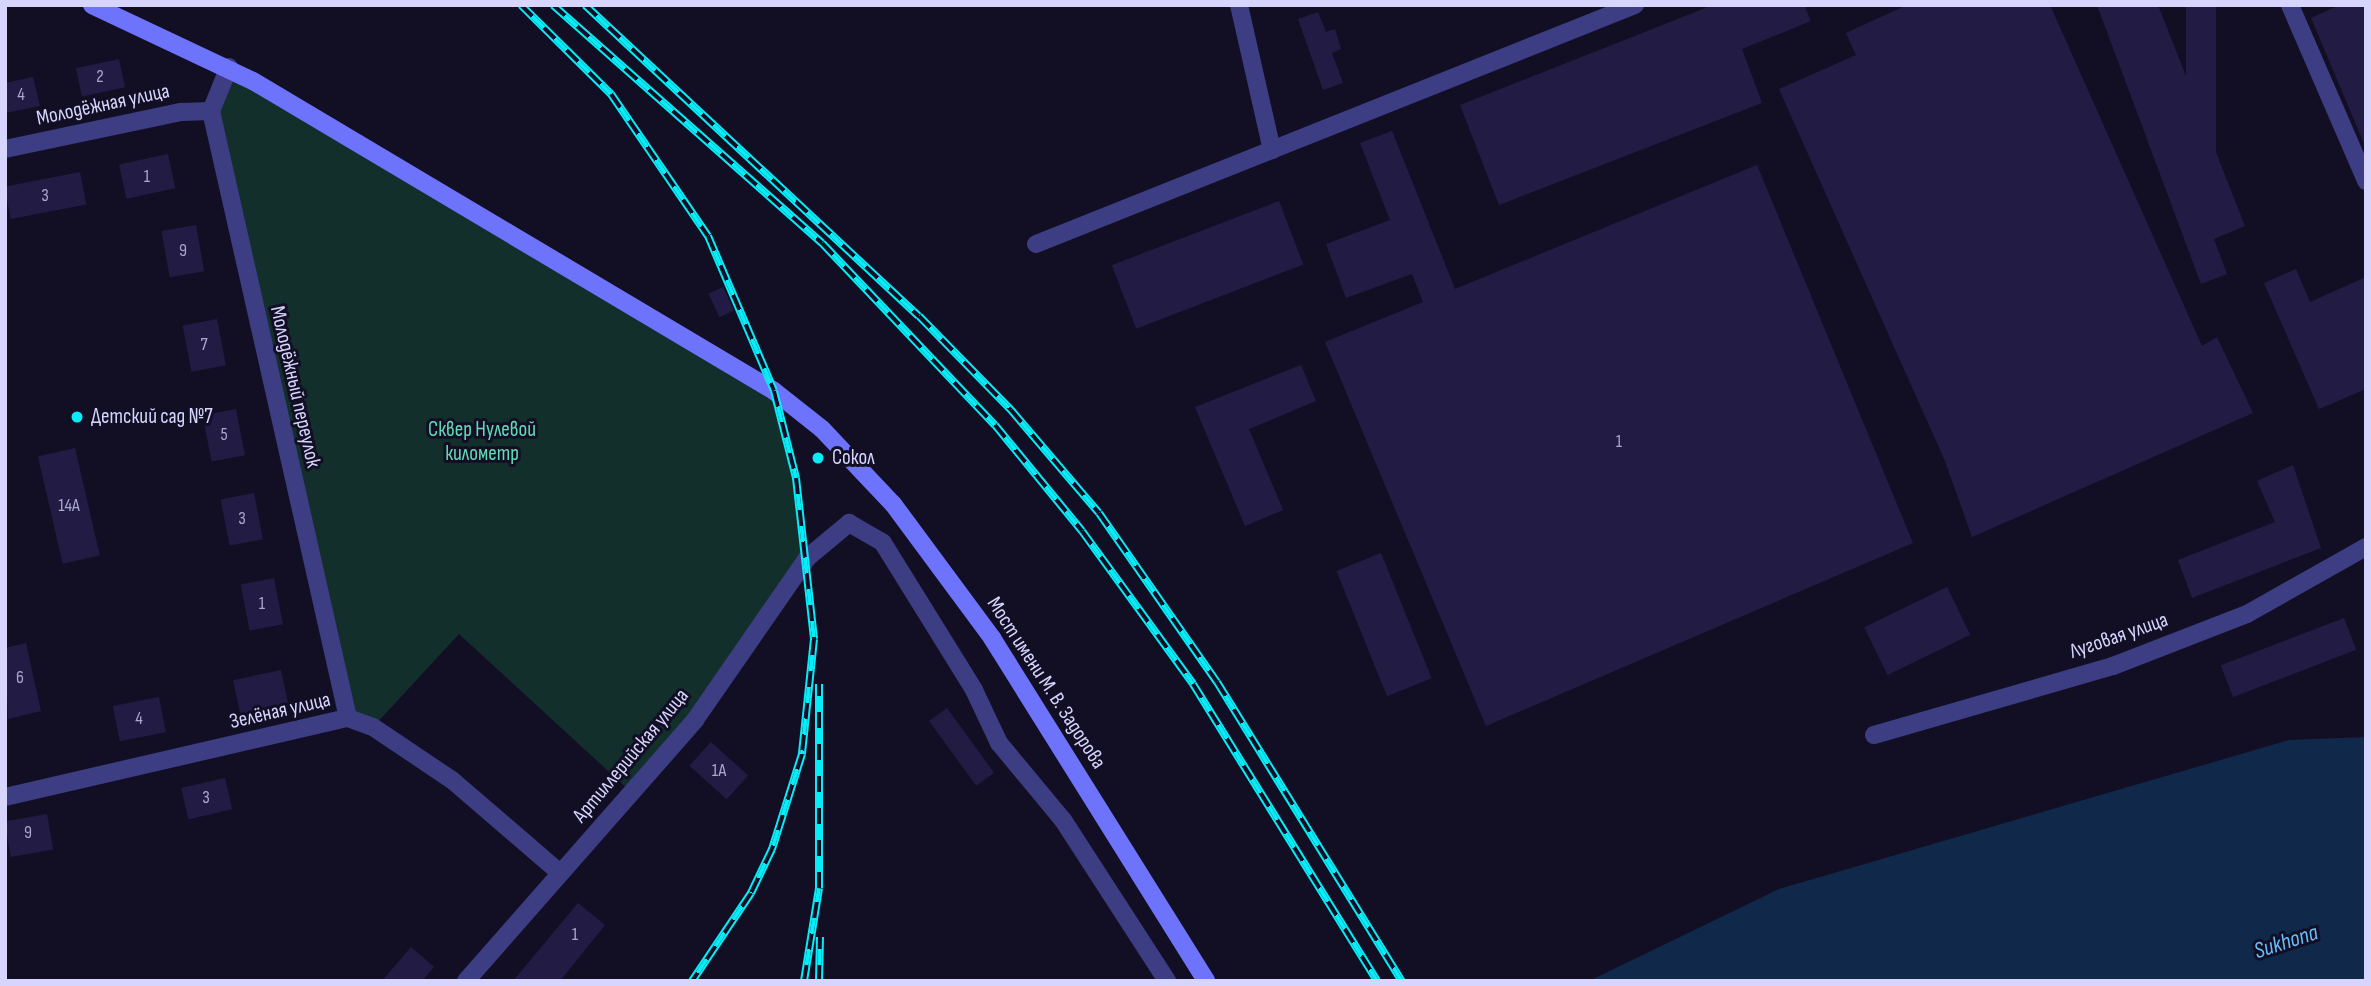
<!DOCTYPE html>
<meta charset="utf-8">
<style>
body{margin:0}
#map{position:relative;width:2371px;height:986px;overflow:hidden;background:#120f25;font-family:"Sofia Sans Condensed",sans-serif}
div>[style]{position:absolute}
.green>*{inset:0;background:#132f2c}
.water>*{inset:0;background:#102849}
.building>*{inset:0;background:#221c45;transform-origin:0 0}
.street>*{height:18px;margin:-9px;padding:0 9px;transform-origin:9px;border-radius:9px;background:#3c3d82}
.secondary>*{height:18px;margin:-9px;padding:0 9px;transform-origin:9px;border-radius:9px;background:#6e73fb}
.rail>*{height:8px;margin-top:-4px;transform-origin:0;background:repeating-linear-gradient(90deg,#120f25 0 16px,#07ecf7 0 32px);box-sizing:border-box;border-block:2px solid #07ecf7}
.dots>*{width:19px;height:19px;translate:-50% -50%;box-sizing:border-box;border:4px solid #120f25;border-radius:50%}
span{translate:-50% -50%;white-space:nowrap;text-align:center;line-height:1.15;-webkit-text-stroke:6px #120f25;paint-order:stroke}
.number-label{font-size:18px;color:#aaa7d0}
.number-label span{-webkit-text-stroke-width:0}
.street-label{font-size:21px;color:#d7d5fe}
.poi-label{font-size:21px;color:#d7d5fe}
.left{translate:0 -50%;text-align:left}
.park-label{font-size:21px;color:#62dcb7}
.water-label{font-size:23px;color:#66befb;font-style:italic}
.frame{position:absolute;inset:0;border:7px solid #d7d5fe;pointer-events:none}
</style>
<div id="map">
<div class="green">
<div style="clip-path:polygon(229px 67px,774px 391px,795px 478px,807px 558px,631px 792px,459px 634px,373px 727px,348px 718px,211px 111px)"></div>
</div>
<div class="water">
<div style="clip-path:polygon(2366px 737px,2366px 981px,1589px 981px,1779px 889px,2289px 740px)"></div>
</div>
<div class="building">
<div style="clip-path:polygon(1713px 5px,1804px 5px,1811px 21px,1742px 49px,1762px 103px,1499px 205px,1460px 105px)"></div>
<div style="clip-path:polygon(1907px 5px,2050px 5px,2202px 346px,2217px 337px,2253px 413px,1972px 537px,1945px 461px,1779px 89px,1856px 55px,1846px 33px)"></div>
<div style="clip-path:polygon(2097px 5px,2158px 5px,2245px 226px,2214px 239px,2227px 274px,2201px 284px)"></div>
<div style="left:2186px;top:5px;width:30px;height:213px"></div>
<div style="clip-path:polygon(2340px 5px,2366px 5px,2366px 148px,2311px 18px)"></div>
<div style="clip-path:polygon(1318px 12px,1326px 32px,1335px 29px,1341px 49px,1332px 53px,1343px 83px,1323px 90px,1298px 19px)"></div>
<div style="left:119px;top:59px;width:29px;height:44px;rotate:78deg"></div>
<div style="clip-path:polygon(33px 77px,40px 106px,5px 113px,5px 83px)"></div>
<div style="clip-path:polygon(1392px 131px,1455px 289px,1757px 165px,1913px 543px,1486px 726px,1325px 342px,1423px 302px,1412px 274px,1346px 298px,1326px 244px,1390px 220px,1360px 143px)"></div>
<div style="left:168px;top:154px;width:35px;height:50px;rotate:78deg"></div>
<div style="left:80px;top:172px;width:33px;height:77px;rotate:79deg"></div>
<div style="left:1279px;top:201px;width:68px;height:179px;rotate:69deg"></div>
<div style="left:196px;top:225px;width:47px;height:35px;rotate:80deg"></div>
<div style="clip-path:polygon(2296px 269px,2310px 302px,2366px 277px,2366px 389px,2319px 409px,2264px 283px)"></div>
<div style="left:723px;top:287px;width:26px;height:16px;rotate:65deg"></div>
<div style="left:217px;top:319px;width:47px;height:35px;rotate:79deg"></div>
<div style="clip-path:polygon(1301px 365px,1316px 401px,1249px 429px,1283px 510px,1245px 526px,1195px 407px)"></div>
<div style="left:236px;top:409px;width:47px;height:34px;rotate:79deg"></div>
<div style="left:75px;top:448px;width:110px;height:38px;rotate:77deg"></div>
<div style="clip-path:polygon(2293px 465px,2321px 548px,2192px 598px,2178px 560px,2275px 522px,2257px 481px)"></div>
<div style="left:254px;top:493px;width:47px;height:34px;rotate:79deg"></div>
<div style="left:1381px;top:553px;width:135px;height:48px;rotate:68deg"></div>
<div style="left:274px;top:578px;width:47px;height:34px;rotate:79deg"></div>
<div style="left:1947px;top:587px;width:53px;height:92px;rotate:64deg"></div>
<div style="left:2344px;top:618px;width:34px;height:132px;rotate:69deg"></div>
<div style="clip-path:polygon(26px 643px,41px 711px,8px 719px,5px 648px)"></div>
<div style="left:281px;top:670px;width:35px;height:49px;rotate:78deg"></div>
<div style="left:159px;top:697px;width:36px;height:47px;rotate:79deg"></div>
<div style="left:947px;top:708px;width:80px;height:22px;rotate:54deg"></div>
<div style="left:711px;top:742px;width:50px;height:32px;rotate:42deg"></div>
<div style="left:225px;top:778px;width:32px;height:45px;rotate:77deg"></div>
<div style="left:47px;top:814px;width:36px;height:43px;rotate:80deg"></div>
<div style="clip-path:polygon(578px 903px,605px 925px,560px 981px,513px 981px)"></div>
<div style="clip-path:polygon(411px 947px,434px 967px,422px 981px,382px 981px)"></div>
</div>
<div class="street">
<div style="left:1239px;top:5px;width:149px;rotate:77.2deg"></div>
<div style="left:2290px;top:5px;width:192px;rotate:66.6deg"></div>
<div style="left:229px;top:67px;width:48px;rotate:112.2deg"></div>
<div style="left:211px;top:111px;width:622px;rotate:77.28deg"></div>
<div style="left:5px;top:149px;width:180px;rotate:-11.9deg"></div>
<div style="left:181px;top:112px;width:30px;rotate:-2deg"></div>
<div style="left:1036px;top:244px;width:645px;rotate:-21.75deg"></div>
<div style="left:1874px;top:735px;width:249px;rotate:-16.1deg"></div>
<div style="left:2113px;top:666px;width:144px;rotate:-21.2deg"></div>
<div style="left:2247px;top:614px;width:137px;rotate:-29.4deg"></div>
<div style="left:5px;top:797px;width:352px;rotate:-13deg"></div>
<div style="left:348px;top:718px;width:27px;rotate:20deg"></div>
<div style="left:373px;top:727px;width:95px;rotate:33.9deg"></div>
<div style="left:452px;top:780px;width:143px;rotate:40.7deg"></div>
<div style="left:466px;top:981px;width:347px;rotate:-48.7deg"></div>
<div style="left:695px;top:720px;width:197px;rotate:-55.3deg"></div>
<div style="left:807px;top:558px;width:55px;rotate:-39.8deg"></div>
<div style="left:849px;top:523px;width:39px;rotate:30deg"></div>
<div style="left:883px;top:543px;width:173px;rotate:58.2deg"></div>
<div style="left:974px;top:690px;width:59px;rotate:64.7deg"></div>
<div style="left:999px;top:743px;width:100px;rotate:50.3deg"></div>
<div style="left:1063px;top:820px;width:192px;rotate:57.1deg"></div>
</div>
<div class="secondary">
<div style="left:92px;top:5px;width:178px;rotate:25.3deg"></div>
<div style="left:253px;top:81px;width:606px;rotate:30.75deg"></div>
<div style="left:774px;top:391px;width:61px;rotate:38.4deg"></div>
<div style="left:822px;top:429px;width:103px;rotate:46.6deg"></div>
<div style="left:893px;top:504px;width:167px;rotate:53.5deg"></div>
<div style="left:992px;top:638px;width:404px;rotate:58deg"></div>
</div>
<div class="rail">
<div style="left:521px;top:5px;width:127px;rotate:44.7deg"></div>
<div style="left:611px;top:94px;width:172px;rotate:55.7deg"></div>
<div style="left:708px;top:236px;width:168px;rotate:66.9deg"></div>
<div style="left:774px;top:391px;width:90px;rotate:75.8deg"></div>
<div style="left:796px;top:478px;width:162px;rotate:83.6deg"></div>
<div style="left:814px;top:639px;width:116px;rotate:96deg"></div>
<div style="left:802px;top:754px;width:100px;rotate:107.5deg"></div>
<div style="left:772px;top:849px;width:49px;rotate:115.5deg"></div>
<div style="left:751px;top:893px;width:106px;rotate:123.8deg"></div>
<div style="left:553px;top:5px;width:359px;rotate:41.5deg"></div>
<div style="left:822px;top:243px;width:251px;rotate:46.5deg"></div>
<div style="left:995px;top:425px;width:137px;rotate:50.6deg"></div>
<div style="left:1082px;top:531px;width:189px;rotate:54deg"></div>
<div style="left:1193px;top:684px;width:349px;rotate:58.2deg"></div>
<div style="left:585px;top:5px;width:456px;rotate:43deg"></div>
<div style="left:919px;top:316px;width:132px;rotate:45.6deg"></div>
<div style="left:1011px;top:410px;width:135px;rotate:49.5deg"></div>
<div style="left:1099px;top:513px;width:206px;rotate:55.1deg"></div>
<div style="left:1217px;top:682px;width:352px;rotate:58.3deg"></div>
<div style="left:804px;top:981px;width:94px;rotate:-80.8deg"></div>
<div style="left:819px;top:888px;width:204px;rotate:-90deg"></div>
<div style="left:819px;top:981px;width:44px;rotate:-88.7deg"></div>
</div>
<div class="dots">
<div style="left:77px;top:417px;background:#07ecf7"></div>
<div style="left:818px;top:458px;background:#07ecf7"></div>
</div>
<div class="number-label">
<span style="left:100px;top:77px">2</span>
<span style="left:21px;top:95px">4</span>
<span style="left:147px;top:177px">1</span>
<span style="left:45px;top:196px">3</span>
<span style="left:183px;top:251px">9</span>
<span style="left:204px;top:345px">7</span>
<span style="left:224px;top:435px">5</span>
<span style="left:1619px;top:442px">1</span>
<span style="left:69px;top:506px">14А</span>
<span style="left:242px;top:519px">3</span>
<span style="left:262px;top:604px">1</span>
<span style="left:20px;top:678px">6</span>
<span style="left:139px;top:719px">4</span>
<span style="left:719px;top:771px">1А</span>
<span style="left:206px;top:798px">3</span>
<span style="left:28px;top:833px">9</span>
<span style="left:575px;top:935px">1</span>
</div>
<div class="street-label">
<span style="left:103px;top:105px;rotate:-12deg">Молодёжная улица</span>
<span style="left:295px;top:387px;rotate:77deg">Молодёжный переулок</span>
<span style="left:2119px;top:636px;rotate:-19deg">Луговая улица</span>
<span style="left:1046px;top:683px;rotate:57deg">Мост имени М. В. Задорова</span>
<span style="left:280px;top:711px;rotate:-13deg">Зелёная улица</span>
<span style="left:631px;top:756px;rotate:-50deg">Артиллерийская улица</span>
</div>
<div class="poi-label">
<span class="left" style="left:91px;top:417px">Детский сад №7</span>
<span class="left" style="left:832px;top:458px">Сокол</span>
</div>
<div class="park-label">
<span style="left:482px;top:442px">Сквер Нулевой<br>километр</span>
</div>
<div class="water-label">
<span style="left:2286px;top:942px;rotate:-18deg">Sukhona</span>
</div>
<div class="frame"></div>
</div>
